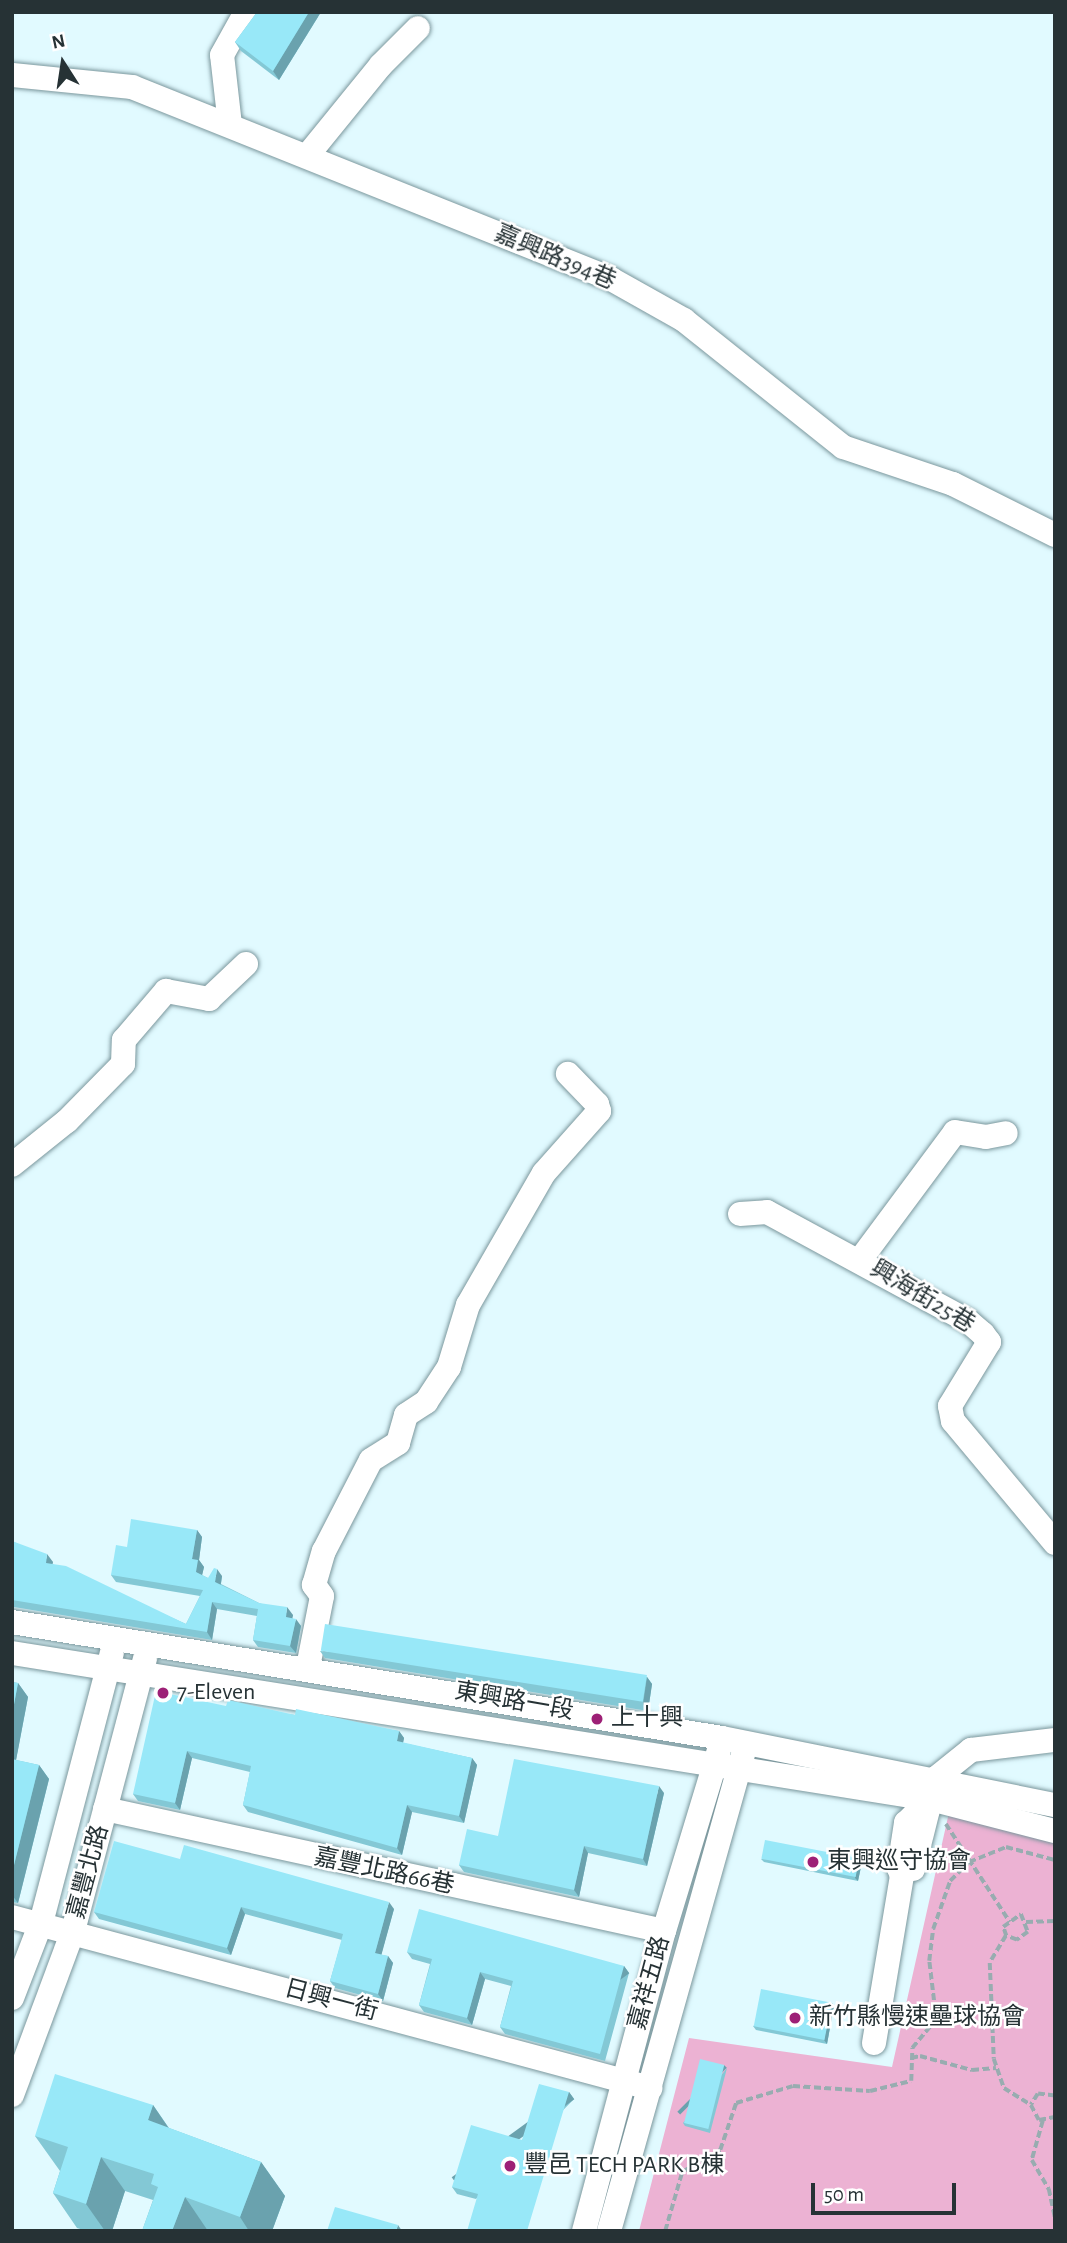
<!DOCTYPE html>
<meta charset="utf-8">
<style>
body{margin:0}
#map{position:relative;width:1067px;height:2243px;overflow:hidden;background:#e1faff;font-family:"Alegreya Sans","Noto Sans TC",sans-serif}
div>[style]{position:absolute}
.green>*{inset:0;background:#ecb2d3}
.path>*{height:3.5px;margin-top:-1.75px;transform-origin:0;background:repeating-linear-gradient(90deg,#98acb0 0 7px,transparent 0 10.5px)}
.roads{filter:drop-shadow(0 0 2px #7b979d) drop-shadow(0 0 2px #7b979d)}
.minor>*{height:24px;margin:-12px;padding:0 12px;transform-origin:12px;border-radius:12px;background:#fff}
.wall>*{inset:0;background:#83c8d5}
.shaded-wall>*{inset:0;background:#6aa2ae;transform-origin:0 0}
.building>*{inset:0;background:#98e8f8;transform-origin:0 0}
.dots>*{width:19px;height:19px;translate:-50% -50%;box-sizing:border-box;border:4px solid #fff;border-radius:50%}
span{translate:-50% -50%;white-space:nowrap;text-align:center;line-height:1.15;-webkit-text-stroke:5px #fff;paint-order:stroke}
.street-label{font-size:24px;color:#263235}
.poi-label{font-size:24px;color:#263235}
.left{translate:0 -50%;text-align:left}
.frame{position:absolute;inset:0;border:14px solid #263235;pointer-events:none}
.north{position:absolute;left:28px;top:28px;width:70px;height:70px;-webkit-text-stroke:5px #fff;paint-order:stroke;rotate:348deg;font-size:19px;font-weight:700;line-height:28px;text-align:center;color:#263235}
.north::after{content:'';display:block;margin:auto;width:24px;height:32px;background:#263235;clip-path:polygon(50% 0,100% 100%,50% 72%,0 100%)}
.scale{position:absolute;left:811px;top:2183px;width:145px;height:32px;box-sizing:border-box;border:4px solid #263235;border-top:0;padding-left:9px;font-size:21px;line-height:24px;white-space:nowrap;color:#263235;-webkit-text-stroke:5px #fff;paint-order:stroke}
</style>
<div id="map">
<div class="green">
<div style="clip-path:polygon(950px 1808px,1055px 1842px,1055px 2231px,639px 2231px,689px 2038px,892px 2067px)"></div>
</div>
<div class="path">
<div style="left:946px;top:1824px;width:117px;rotate:56.9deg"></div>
<div style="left:1021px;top:1914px;width:19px;rotate:69deg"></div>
<div style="left:1028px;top:1932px;width:14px;rotate:144deg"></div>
<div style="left:1017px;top:1940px;width:12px;rotate:-160deg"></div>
<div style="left:1006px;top:1936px;width:9px;rotate:-108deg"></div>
<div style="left:1003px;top:1927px;width:22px;rotate:-36deg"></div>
<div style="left:1026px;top:1922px;width:29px;rotate:-2deg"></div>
<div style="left:1006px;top:1936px;width:31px;rotate:121deg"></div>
<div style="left:990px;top:1963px;width:96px;rotate:87.6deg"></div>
<div style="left:994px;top:2059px;width:31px;rotate:71deg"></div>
<div style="left:1004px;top:2088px;width:32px;rotate:32deg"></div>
<div style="left:911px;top:2058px;width:9px;rotate:-13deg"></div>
<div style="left:920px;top:2056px;width:54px;rotate:15.1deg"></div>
<div style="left:972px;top:2070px;width:24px;rotate:-5deg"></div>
<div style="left:1055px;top:2096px;width:17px;rotate:-173deg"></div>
<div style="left:1038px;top:2094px;width:13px;rotate:122deg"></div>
<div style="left:1031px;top:2105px;width:17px;rotate:62deg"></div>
<div style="left:1039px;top:2120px;width:16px;rotate:-11deg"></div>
<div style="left:1043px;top:2121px;width:41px;rotate:105.8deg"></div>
<div style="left:1032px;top:2160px;width:34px;rotate:60deg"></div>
<div style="left:1049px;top:2189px;width:30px;rotate:78deg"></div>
<div style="left:665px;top:2231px;width:61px;rotate:-73.9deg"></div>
<div style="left:682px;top:2172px;width:44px;rotate:-30.1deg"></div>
<div style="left:720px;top:2150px;width:50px;rotate:-71.2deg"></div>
<div style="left:736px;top:2103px;width:59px;rotate:-16.6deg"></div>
<div style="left:793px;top:2086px;width:77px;rotate:3.7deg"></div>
<div style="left:870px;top:2091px;width:42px;rotate:-13.7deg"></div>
<div style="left:911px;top:2081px;width:33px;rotate:-88deg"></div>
<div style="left:912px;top:2048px;width:31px;rotate:-50deg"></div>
<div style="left:932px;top:2024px;width:13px;rotate:-77deg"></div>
<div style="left:935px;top:2011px;width:50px;rotate:-96.8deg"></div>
<div style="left:929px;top:1961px;width:32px;rotate:-83deg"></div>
<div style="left:933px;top:1929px;width:51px;rotate:-70.5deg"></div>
<div style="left:950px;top:1881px;width:27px;rotate:-45deg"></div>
<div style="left:969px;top:1862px;width:40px;rotate:-22deg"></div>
<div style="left:1006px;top:1847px;width:51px;rotate:14.9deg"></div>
</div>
<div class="roads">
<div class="minor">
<div style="left:12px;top:75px;width:121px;rotate:5.7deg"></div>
<div style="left:132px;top:87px;width:516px;rotate:21.84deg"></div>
<div style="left:611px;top:279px;width:84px;rotate:29.3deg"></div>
<div style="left:684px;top:320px;width:203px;rotate:38.6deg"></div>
<div style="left:843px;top:447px;width:116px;rotate:18.6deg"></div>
<div style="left:953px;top:484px;width:114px;rotate:26.6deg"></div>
<div style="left:230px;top:125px;width:70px;rotate:-96.5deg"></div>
<div style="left:222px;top:55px;width:49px;rotate:-60.8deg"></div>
<div style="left:307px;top:156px;width:117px;rotate:-50.9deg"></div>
<div style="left:381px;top:65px;width:52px;rotate:-45deg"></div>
<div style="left:12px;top:1165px;width:70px;rotate:-38.7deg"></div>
<div style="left:67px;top:1121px;width:80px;rotate:-45.5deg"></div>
<div style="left:123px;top:1064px;width:24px;rotate:-88deg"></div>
<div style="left:124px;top:1040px;width:65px;rotate:-49.4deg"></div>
<div style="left:166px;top:991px;width:44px;rotate:10.5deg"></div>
<div style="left:209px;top:999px;width:51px;rotate:-43.4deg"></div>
<div style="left:740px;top:1214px;width:27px;rotate:-4deg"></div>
<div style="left:767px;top:1212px;width:229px;rotate:28.5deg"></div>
<div style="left:968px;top:1321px;width:20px;rotate:41deg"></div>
<div style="left:983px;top:1334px;width:10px;rotate:53deg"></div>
<div style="left:989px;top:1342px;width:75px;rotate:121.4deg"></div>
<div style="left:950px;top:1406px;width:15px;rotate:79deg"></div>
<div style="left:953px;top:1421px;width:159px;rotate:50.1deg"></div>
<div style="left:860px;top:1260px;width:159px;rotate:-53.4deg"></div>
<div style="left:955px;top:1132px;width:31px;rotate:9deg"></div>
<div style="left:986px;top:1137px;width:20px;rotate:-11deg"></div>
<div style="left:12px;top:1622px;width:719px;rotate:9.28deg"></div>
<div style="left:722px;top:1738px;width:340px;rotate:11.4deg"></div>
<div style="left:12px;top:1653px;width:930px;rotate:9.04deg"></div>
<div style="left:930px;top:1799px;width:129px;rotate:14.4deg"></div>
<div style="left:308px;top:1667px;width:72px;rotate:-78.8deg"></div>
<div style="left:322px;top:1596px;width:14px;rotate:-126deg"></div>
<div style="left:314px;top:1585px;width:35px;rotate:-74deg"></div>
<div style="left:324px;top:1551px;width:102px;rotate:-62.7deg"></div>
<div style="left:371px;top:1460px;width:32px;rotate:-32deg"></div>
<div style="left:398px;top:1443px;width:29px;rotate:-74deg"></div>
<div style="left:406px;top:1415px;width:24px;rotate:-33deg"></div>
<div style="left:426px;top:1402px;width:42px;rotate:-56.7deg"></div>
<div style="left:449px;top:1367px;width:65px;rotate:-73deg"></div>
<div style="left:468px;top:1305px;width:152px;rotate:-60.1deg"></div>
<div style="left:544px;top:1173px;width:83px;rotate:-48.4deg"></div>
<div style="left:599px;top:1111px;width:7px;rotate:-106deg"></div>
<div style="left:597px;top:1104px;width:42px;rotate:-134deg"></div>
<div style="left:105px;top:1809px;width:572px;rotate:12.31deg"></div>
<div style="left:913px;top:1869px;width:94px;rotate:-75.8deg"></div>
<div style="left:936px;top:1778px;width:45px;rotate:-38.7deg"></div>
<div style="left:971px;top:1750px;width:85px;rotate:-6.8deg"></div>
<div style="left:12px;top:1917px;width:661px;rotate:15deg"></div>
<div style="left:12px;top:1998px;width:80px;rotate:-68.9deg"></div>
<div style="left:41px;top:1923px;width:279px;rotate:-75.3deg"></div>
<div style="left:874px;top:2043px;width:169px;rotate:-80.5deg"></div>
<div style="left:902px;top:1876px;width:9px;rotate:-111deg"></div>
<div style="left:899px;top:1868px;width:46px;rotate:-81.2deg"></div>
<div style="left:906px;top:1823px;width:34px;rotate:-45deg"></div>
<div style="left:12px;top:2095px;width:175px;rotate:-69.6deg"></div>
<div style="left:73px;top:1931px;width:282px;rotate:-75.2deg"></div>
<div style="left:584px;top:2231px;width:310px;rotate:-75.1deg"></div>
<div style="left:664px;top:1931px;width:189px;rotate:-73.1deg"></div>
<div style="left:609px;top:2231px;width:496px;rotate:-74.3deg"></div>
</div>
</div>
<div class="wall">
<div style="clip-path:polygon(257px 12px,321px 12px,279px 80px,241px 51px,235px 42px)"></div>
<div style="clip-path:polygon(197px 1530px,202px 1537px,199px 1560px,204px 1567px,202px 1575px,208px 1578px,222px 1576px,221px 1584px,259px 1603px,293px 1615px,292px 1618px,301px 1626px,296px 1653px,258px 1647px,253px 1640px,257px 1616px,217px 1609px,212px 1640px,14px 1607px,12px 1608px,12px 1541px,53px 1562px,52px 1564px,186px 1624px,200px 1596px,116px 1582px,111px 1575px,127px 1547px)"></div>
<div style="clip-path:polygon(320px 1651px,647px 1677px,652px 1684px,648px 1711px,325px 1658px)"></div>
<div style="clip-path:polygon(12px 1682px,18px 1683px,28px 1697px,16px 1760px,39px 1765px,49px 1779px,18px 1903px,12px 1902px)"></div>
<div style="clip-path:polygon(226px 1706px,295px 1715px,399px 1731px,404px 1738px,403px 1743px,472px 1758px,477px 1765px,464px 1823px,412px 1812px,402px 1855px,248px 1812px,243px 1805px,250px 1772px,192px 1758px,180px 1810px,138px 1801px,133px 1794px)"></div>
<div style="clip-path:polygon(664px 1793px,647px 1866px,588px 1853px,579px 1897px,464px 1872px,459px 1865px,498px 1836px)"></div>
<div style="clip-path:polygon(180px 1859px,394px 1909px,381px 1955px,388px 1956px,393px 1963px,383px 2001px,335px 1988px,330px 1981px,342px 1940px,245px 1914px,231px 1955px,99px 1919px,94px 1912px)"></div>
<div style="clip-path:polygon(761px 1859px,862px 1862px,858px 1881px,764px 1862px)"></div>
<div style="clip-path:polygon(407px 1952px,624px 1966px,629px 1973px,605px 2061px,505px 2034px,500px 2027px,511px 1986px,485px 1979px,472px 2025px,424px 2012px,419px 2005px,430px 1964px,412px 1959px)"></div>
<div style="clip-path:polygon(832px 2003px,834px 2006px,827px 2044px,756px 2030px,753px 2026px)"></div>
<div style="clip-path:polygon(727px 2068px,710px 2133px,685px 2126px,683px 2123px)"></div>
<div style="clip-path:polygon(569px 2092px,574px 2099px,476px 2199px,457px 2194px,452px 2187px,522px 2140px)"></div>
<div style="clip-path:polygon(153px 2105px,169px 2128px,261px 2162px,285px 2196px,272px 2231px,142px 2231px,153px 2200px,125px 2191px,112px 2231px,87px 2231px,77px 2228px,53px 2193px,60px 2171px,35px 2136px)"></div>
</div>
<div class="shaded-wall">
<div style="clip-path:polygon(309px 12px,321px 12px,279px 80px,273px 71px)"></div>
<div style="clip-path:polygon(197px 1530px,202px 1537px,199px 1560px,204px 1567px,201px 1580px,196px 1572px,192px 1559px)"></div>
<div style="clip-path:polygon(47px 1554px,53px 1562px,51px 1571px,46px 1563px)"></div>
<div style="clip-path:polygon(217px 1569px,222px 1576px,220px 1589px,215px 1582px)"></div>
<div style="clip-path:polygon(212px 1602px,217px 1609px,212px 1640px,207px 1632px)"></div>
<div style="clip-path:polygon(287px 1607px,293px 1615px,291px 1625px,286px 1617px)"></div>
<div style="clip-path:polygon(296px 1619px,301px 1626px,296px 1653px,290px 1646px)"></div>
<div style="clip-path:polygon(647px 1677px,652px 1684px,648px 1711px,643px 1704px)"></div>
<div style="clip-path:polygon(18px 1683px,28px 1697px,14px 1771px,12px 1768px,12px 1715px)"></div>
<div style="clip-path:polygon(399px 1731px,404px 1738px,402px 1748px,397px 1741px)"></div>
<div style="clip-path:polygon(187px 1751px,192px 1758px,180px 1810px,175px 1803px)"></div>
<div style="clip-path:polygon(472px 1758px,477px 1765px,464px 1823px,459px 1816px)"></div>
<div style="clip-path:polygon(39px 1765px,49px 1779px,18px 1903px,12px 1895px,12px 1873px)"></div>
<div style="clip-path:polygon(659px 1786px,664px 1793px,647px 1866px,643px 1859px)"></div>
<div style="clip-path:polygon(407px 1805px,412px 1812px,402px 1855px,397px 1848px)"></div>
<div style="clip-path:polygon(584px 1846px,588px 1853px,579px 1897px,574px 1890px)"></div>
<div style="clip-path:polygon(859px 1859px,862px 1862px,858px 1881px,855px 1878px)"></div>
<div style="clip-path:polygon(389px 1902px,394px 1909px,380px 1960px,375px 1953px)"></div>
<div style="clip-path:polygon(241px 1907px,245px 1914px,231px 1955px,227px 1948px)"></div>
<div style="clip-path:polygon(388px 1956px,393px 1963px,383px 2001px,378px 1994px)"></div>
<div style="left:624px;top:1966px;width:9px;height:91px;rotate:54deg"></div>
<div style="clip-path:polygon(480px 1972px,485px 1979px,472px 2025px,467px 2018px)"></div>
<div style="clip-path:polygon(832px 2003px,834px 2006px,827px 2044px,824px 2040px)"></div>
<div style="left:724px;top:2065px;width:4px;height:66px;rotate:45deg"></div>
<div style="left:569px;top:2092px;width:9px;height:145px;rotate:54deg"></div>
<div style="clip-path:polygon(153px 2105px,176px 2139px,148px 2120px)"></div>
<div style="clip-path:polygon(101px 2157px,125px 2191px,112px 2231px,105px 2231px,86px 2204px)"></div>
<div style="clip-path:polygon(261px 2162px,285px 2196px,272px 2231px,249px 2231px,240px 2217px)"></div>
<div style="clip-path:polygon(185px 2197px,208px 2231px,172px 2231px)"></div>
<div style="clip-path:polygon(398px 2225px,402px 2231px,396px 2231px)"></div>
</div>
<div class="building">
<div style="clip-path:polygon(257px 12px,309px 12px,273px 71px,235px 42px)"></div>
<div style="clip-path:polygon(131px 1519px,197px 1530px,192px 1559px,198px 1560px,196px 1572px,208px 1578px,214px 1568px,217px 1569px,215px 1582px,259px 1603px,287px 1607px,286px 1617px,296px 1619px,290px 1646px,253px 1640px,258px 1609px,212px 1602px,207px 1632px,12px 1600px,12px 1541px,47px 1554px,46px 1563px,66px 1566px,186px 1624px,203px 1590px,111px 1575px,116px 1545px,127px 1547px)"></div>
<div style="left:325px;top:1624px;width:326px;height:27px;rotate:9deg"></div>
<div style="clip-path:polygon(12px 1682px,18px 1683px,12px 1715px)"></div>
<div style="clip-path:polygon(156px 1691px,226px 1706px,228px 1700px,295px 1715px,296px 1709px,399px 1731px,397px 1741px,472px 1758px,459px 1816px,407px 1805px,397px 1848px,243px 1805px,251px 1766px,187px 1751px,175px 1803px,133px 1794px)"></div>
<div style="clip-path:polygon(12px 1759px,39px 1765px,12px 1873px)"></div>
<div style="clip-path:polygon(514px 1759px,659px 1786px,643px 1859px,584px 1846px,574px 1890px,459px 1865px,467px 1829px,498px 1836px)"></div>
<div style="left:765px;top:1840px;width:96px;height:19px;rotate:11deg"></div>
<div style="clip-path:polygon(114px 1841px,180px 1859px,184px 1845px,389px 1902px,375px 1953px,388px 1956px,378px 1994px,330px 1981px,343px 1934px,241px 1907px,227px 1948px,94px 1912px)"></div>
<div style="clip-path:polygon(419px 1909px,624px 1966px,600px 2054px,500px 2027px,513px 1981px,480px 1972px,467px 2018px,419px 2005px,432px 1959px,407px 1952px)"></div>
<div style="left:761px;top:1989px;width:72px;height:38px;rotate:11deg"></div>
<div style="left:700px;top:2059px;width:25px;height:66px;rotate:14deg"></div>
<div style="clip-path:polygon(55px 2074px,153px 2105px,148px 2120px,261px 2162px,240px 2217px,185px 2197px,172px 2231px,142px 2231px,158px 2187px,151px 2184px,154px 2174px,101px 2157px,86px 2204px,53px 2193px,68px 2147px,35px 2136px)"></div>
<div style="clip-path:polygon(539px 2084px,569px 2092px,527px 2231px,467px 2231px,478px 2194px,452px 2187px,471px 2125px,522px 2140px)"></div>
<div style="clip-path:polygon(335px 2207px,398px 2225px,396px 2231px,327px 2231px)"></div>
</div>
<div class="dots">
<div style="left:163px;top:1693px;background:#9d2076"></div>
<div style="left:597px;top:1719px;background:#9d2076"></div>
<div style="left:813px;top:1862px;background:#9d2076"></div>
<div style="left:795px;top:2018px;background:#9d2076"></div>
<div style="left:510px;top:2166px;background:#9d2076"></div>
</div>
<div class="street-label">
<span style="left:555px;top:258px;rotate:23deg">嘉興路394巷</span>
<span style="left:922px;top:1297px;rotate:31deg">興海街25巷</span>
<span style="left:514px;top:1702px;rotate:10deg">東興路一段</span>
<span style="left:89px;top:1872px;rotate:-75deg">嘉豐北路</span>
<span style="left:384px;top:1872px;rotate:12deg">嘉豐北路66巷</span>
<span style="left:650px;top:1983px;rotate:-75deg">嘉祥五路</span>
<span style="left:331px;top:2001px;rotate:15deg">日興一街</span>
</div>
<div class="poi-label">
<span class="left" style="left:177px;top:1693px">7-Eleven</span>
<span class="left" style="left:611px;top:1719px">上十興</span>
<span class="left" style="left:827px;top:1862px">東興巡守協會</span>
<span class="left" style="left:809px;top:2018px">新竹縣慢速壘球協會</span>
<span class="left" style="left:524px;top:2166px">豐邑 TECH PARK B棟</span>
</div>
<div class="frame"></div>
<div class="north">N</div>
<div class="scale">50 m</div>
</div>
